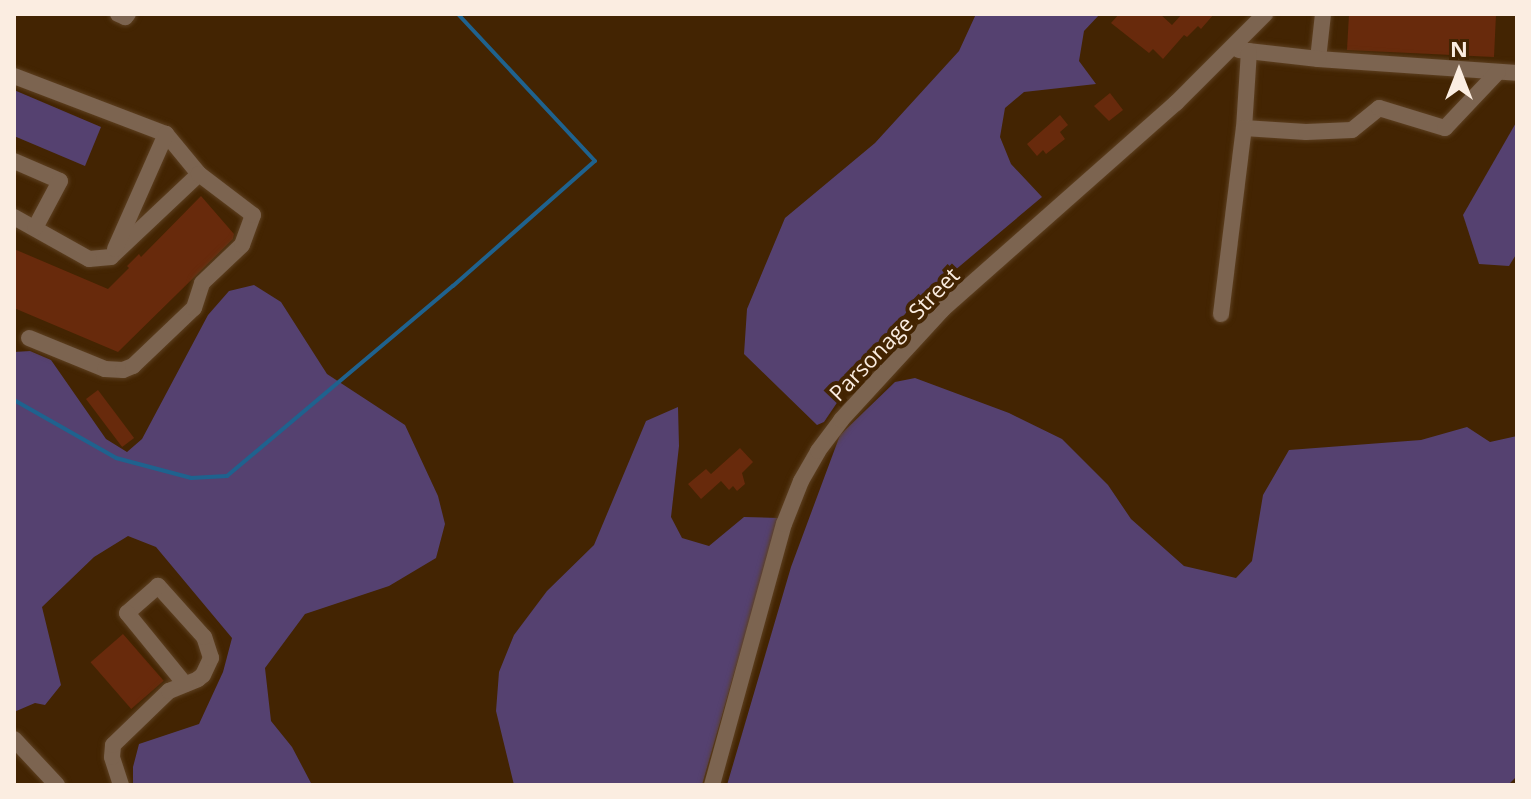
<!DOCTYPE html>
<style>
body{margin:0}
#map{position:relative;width:1531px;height:799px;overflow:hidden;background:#432402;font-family:"Open Sans",sans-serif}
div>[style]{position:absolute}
.green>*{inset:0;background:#554170}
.stream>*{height:4px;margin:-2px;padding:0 2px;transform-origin:2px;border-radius:2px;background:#1f628e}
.building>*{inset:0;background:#682a0c;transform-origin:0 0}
.roads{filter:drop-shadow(0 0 2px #5d4021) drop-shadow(0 0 2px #5d4021)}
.minor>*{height:16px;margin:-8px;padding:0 8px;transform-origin:8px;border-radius:8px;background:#7c6450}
span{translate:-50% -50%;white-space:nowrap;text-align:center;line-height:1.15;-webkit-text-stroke:8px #432402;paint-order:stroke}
.street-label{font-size:22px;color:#fbede1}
.frame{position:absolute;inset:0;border:16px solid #fbede1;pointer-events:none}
.north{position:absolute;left:1419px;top:32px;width:80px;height:80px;-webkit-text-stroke:6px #432402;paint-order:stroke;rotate:0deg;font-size:22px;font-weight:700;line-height:32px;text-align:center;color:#fbede1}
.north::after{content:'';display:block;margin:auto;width:28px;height:36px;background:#fbede1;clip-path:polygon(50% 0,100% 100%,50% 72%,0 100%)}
</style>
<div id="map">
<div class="green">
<div style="clip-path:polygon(976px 14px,1100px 14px,1084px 31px,1079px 61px,1096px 84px,1024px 92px,1005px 108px,1000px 137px,1011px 164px,1042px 197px,910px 308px,861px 367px,824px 422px,817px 425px,744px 354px,747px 309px,785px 218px,875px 143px,959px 51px)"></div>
<div style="clip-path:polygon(14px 90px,101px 127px,85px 166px,14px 136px)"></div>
<div style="clip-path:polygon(1517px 121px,1517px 253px,1509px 266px,1479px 264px,1463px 215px)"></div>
<div style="clip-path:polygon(254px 285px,281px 302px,327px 374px,405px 425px,438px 496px,445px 524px,436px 558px,389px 586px,305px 614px,265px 668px,271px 721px,292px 747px,312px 785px,133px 785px,133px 767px,139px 744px,199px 724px,223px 672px,232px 638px,156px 547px,128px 536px,94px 557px,42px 607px,61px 685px,45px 705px,35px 703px,14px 712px,14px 352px,30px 351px,51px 360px,106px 439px,127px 452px,142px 439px,208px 315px,229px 291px)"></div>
<div style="clip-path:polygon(915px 378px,1009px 413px,1062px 439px,1108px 485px,1131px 519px,1184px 566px,1236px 578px,1252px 561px,1263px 495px,1289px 450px,1421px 440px,1467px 427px,1490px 442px,1517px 436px,1517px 776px,1508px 785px,727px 785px,791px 567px,840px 435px,895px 382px)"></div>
<div style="clip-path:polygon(678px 407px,679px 446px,671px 517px,682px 538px,709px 546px,744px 517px,779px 518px,702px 785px,514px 785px,496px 711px,499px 672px,514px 635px,547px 591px,594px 545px,646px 421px)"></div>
</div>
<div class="stream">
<div style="left:14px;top:400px;width:117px;rotate:29.6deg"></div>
<div style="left:116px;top:458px;width:78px;rotate:14.9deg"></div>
<div style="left:191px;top:478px;width:36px;rotate:-3deg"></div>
<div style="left:227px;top:476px;width:295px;rotate:-40.1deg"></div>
<div style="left:453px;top:286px;width:189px;rotate:-41.4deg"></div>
<div style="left:595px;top:161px;width:201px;rotate:-133deg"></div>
</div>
<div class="building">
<div style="clip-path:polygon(1119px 14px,1160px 14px,1172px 25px,1182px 14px,1214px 14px,1201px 29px,1198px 26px,1187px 37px,1184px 35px,1163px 59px,1153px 49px,1149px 53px,1111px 23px)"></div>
<div style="clip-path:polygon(1349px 14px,1496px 14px,1494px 57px,1347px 50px)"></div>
<div style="clip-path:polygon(1110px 93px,1123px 110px,1109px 121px,1094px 106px)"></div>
<div style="clip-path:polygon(1060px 115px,1068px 125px,1060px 132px,1065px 139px,1046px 154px,1043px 150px,1037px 156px,1027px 144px)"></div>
<div style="clip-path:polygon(201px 196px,234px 234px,233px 239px,118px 352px,14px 308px,14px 249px,108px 289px,129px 268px,127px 266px,139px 254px,141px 257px)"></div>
<div style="left:98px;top:390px;width:60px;height:15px;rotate:53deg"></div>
<div style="clip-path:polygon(740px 448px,753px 462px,742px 473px,745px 484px,737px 491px,733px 486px,729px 490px,721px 481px,701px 499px,688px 484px,706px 469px,711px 474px)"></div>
<div style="left:123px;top:634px;width:62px;height:43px;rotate:49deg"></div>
</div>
<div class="roads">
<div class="minor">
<div style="left:118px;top:14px;width:8px;rotate:23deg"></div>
<div style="left:125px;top:17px;width:4px;rotate:-45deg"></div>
<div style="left:1323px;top:14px;width:45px;rotate:96.3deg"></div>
<div style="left:1318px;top:59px;width:199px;rotate:4deg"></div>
<div style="left:1239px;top:50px;width:80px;rotate:6.5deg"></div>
<div style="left:1249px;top:51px;width:77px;rotate:93.7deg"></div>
<div style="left:1244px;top:128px;width:62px;rotate:3.7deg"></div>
<div style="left:1306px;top:132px;width:46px;rotate:-2.5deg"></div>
<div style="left:1352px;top:130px;width:35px;rotate:-39deg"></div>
<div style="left:1379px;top:108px;width:69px;rotate:16.9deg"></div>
<div style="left:1445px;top:128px;width:77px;rotate:-46.6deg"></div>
<div style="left:14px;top:76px;width:163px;rotate:20.9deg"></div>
<div style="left:166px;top:134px;width:52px;rotate:50.5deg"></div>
<div style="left:199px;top:174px;width:121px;rotate:136.7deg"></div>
<div style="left:111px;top:257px;width:22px;rotate:175deg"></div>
<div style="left:89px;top:259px;width:86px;rotate:-150.8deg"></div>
<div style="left:14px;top:161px;width:50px;rotate:23.5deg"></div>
<div style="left:60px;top:181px;width:53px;rotate:118deg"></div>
<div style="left:115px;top:249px;width:126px;rotate:-66.1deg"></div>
<div style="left:1221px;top:314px;width:187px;rotate:-83deg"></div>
<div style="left:29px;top:338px;width:82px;rotate:22.2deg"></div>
<div style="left:105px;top:369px;width:18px;rotate:3deg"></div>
<div style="left:123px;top:370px;width:11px;rotate:-22deg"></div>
<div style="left:133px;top:366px;width:84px;rotate:-43.6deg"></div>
<div style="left:194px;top:308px;width:26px;rotate:-72deg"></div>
<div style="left:202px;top:283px;width:55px;rotate:-43.5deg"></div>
<div style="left:242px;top:245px;width:32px;rotate:-70deg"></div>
<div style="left:253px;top:215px;width:68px;rotate:-142.8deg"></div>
<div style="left:14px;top:739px;width:63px;rotate:46.9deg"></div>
<div style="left:121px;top:785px;width:29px;rotate:-108deg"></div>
<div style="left:112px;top:757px;width:12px;rotate:-85deg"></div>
<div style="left:113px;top:745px;width:78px;rotate:-44deg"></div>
<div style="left:169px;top:691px;width:31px;rotate:-22deg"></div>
<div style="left:198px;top:679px;width:6px;rotate:-39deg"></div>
<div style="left:203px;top:675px;width:19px;rotate:-65deg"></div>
<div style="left:211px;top:658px;width:22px;rotate:-108deg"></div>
<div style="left:204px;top:637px;width:69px;rotate:-132deg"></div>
<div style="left:158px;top:586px;width:41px;rotate:138.9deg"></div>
<div style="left:127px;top:613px;width:92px;rotate:50.8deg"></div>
<div style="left:712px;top:785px;width:271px;rotate:-74.6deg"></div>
<div style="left:784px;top:524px;width:46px;rotate:-68.4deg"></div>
<div style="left:801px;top:481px;width:34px;rotate:-60deg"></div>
<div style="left:818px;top:451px;width:39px;rotate:-53deg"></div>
<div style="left:841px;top:420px;width:151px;rotate:-47.4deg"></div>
<div style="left:943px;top:309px;width:311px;rotate:-41.5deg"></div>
<div style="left:1176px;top:103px;width:126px;rotate:-45deg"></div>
</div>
</div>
<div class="street-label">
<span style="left:894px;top:334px;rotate:-46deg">Parsonage Street</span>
</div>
<div class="frame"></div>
<div class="north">N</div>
</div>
